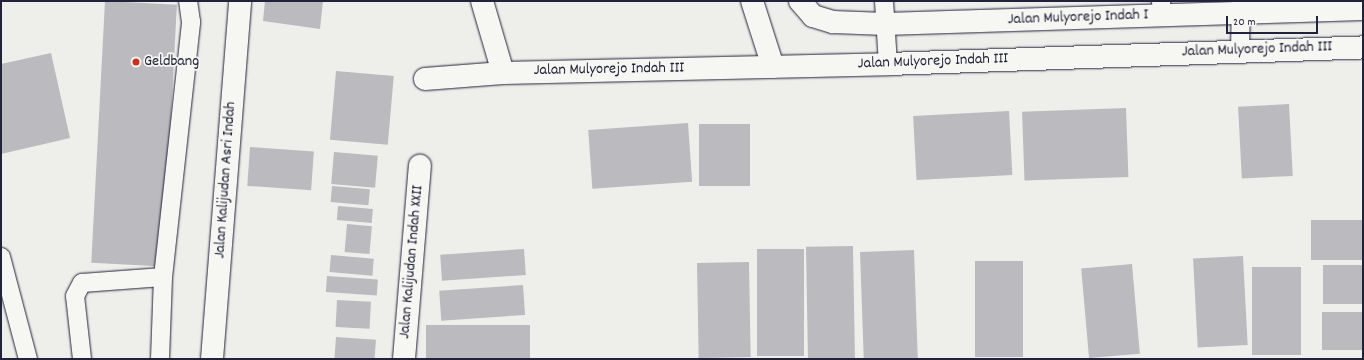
<!DOCTYPE html>
<style>
body{margin:0}
#map{position:relative;width:1364px;height:360px;overflow:hidden;background:#eeeeeb;font-family:Dekko,sans-serif}
div>[style]{position:absolute}
.building>*{inset:0;background:#bbbbbf;transform-origin:0 0}
.roads{filter:drop-shadow(0 0 1px #22223b) drop-shadow(0 0 1px #22223b)}
.service>*{height:18px;margin:-9px;padding:0 9px;transform-origin:9px;border-radius:9px;background:#f6f6f2}
.minor>*{height:22px;margin:-11px;padding:0 11px;transform-origin:11px;border-radius:11px;background:#f6f6f2}
.dots>*{width:11px;height:11px;translate:-50% -50%;box-sizing:border-box;border:2px solid #f6f6f2;border-radius:50%}
span{translate:-50% -50%;white-space:nowrap;text-align:center;line-height:1.15;-webkit-text-stroke:3.5px #f6f6f2;paint-order:stroke}
.street-label{font-size:16px;color:#22223b}
.poi-label{font-size:16px;color:#22223b}
.left{translate:0 -50%;text-align:left}
.frame{position:absolute;inset:0;border:2px solid #22223b;pointer-events:none}
.scale{position:absolute;left:1226px;top:16px;width:92px;height:18px;box-sizing:border-box;border:2px solid #22223b;border-top:0;padding-left:5px;font-size:12px;line-height:14px;white-space:nowrap;color:#22223b;-webkit-text-stroke:3px #f6f6f2;paint-order:stroke}
</style>
<div id="map">
<div class="building">
<div style="left:105px;top:1px;width:72px;height:262px;rotate:3deg"></div>
<div style="clip-path:polygon(265px 1px,323px 1px,320px 29px,263px 21px)"></div>
<div style="clip-path:polygon(51px 53px,70px 138px,1px 154px,1px 64px)"></div>
<div style="left:336px;top:71px;width:58px;height:69px;rotate:5deg"></div>
<div style="left:1289px;top:104px;width:72px;height:51px;rotate:87deg"></div>
<div style="left:1126px;top:108px;width:69px;height:104px;rotate:88deg"></div>
<div style="left:1009px;top:111px;width:64px;height:96px;rotate:87deg"></div>
<div style="left:688px;top:123px;width:59px;height:100px;rotate:86deg"></div>
<div style="left:750px;top:124px;width:62px;height:51px;rotate:90deg"></div>
<div style="left:250px;top:147px;width:64px;height:39px;rotate:4deg"></div>
<div style="left:334px;top:152px;width:44px;height:32px;rotate:5deg"></div>
<div style="left:332px;top:186px;width:38px;height:16px;rotate:5deg"></div>
<div style="left:338px;top:206px;width:35px;height:14px;rotate:5deg"></div>
<div style="left:1363px;top:220px;width:40px;height:52px;rotate:90deg"></div>
<div style="left:347px;top:224px;width:25px;height:28px;rotate:5deg"></div>
<div style="left:853px;top:246px;width:113px;height:47px;rotate:89deg"></div>
<div style="left:524px;top:249px;width:26px;height:84px;rotate:86deg"></div>
<div style="left:757px;top:249px;width:47px;height:107px"></div>
<div style="left:914px;top:250px;width:109px;height:54px;rotate:88deg"></div>
<div style="left:331px;top:255px;width:43px;height:17px;rotate:5deg"></div>
<div style="left:1243px;top:256px;width:89px;height:50px;rotate:87deg"></div>
<div style="left:975px;top:261px;width:48px;height:96px"></div>
<div style="left:749px;top:262px;width:95px;height:52px;rotate:89deg"></div>
<div style="left:1132px;top:264px;width:90px;height:51px;rotate:85deg"></div>
<div style="left:1363px;top:265px;width:39px;height:40px;rotate:90deg"></div>
<div style="left:1252px;top:267px;width:49px;height:88px"></div>
<div style="left:327px;top:276px;width:51px;height:16px;rotate:4deg"></div>
<div style="left:523px;top:285px;width:30px;height:84px;rotate:86deg"></div>
<div style="left:337px;top:300px;width:34px;height:27px;rotate:3deg"></div>
<div style="left:1363px;top:312px;width:38px;height:41px;rotate:90deg"></div>
<div style="left:426px;top:325px;width:104px;height:34px"></div>
<div style="left:336px;top:337px;width:40px;height:22px;rotate:4deg"></div>
</div>
<div class="roads">
<div class="service">
<div style="left:884px;top:1px;width:63px;rotate:86.4deg"></div>
<div style="left:1161px;top:1px;width:15px;rotate:86deg"></div>
<div style="left:1240px;top:50px;width:49px;rotate:-88.8deg"></div>
<div style="left:1px;top:257px;width:106px;rotate:75.2deg"></div>
<div style="left:82px;top:359px;width:63px;rotate:-96.3deg"></div>
<div style="left:75px;top:296px;width:15px;rotate:-62deg"></div>
<div style="left:82px;top:283px;width:81px;rotate:-4.2deg"></div>
<div style="left:160px;top:359px;width:82px;rotate:-87.9deg"></div>
<div style="left:163px;top:277px;width:257px;rotate:-83.7deg"></div>
<div style="left:191px;top:22px;width:21px;rotate:-98deg"></div>
</div>
<div class="minor">
<div style="left:482px;top:1px;width:75px;rotate:73.7deg"></div>
<div style="left:752px;top:1px;width:69px;rotate:72.3deg"></div>
<div style="left:800px;top:1px;width:20px;rotate:49deg"></div>
<div style="left:813px;top:16px;width:21px;rotate:17deg"></div>
<div style="left:833px;top:22px;width:52px;rotate:2.2deg"></div>
<div style="left:885px;top:24px;width:478px;rotate:-1.8deg"></div>
<div style="left:425px;top:79px;width:78px;rotate:-4.4deg"></div>
<div style="left:503px;top:73px;width:385px;rotate:-1.3deg"></div>
<div style="left:888px;top:64px;width:475px;rotate:-2deg"></div>
<div style="left:212px;top:359px;width:359px;rotate:-85.5deg"></div>
<div style="left:404px;top:359px;width:194px;rotate:-85.3deg"></div>
</div>
</div>
<div class="dots">
<div style="left:136px;top:62px;background:#c8321e"></div>
</div>
<div class="street-label">
<span style="left:1078px;top:18px;rotate:-2deg">Jalan Mulyorejo Indah I</span>
<span style="left:1257px;top:50px;rotate:-2deg">Jalan Mulyorejo Indah III</span>
<span style="left:933px;top:62px;rotate:-2deg">Jalan Mulyorejo Indah III</span>
<span style="left:609px;top:70px;rotate:-1deg">Jalan Mulyorejo Indah III</span>
<span style="left:226px;top:180px;rotate:-86deg">Jalan Kalijudan Asri Indah</span>
<span style="left:412px;top:262px;rotate:-85deg">Jalan Kalijudan Indah XXII</span>
</div>
<div class="poi-label">
<span class="left" style="left:144px;top:62px">Geldbang</span>
</div>
<div class="frame"></div>
<div class="scale">20 m</div>
</div>
